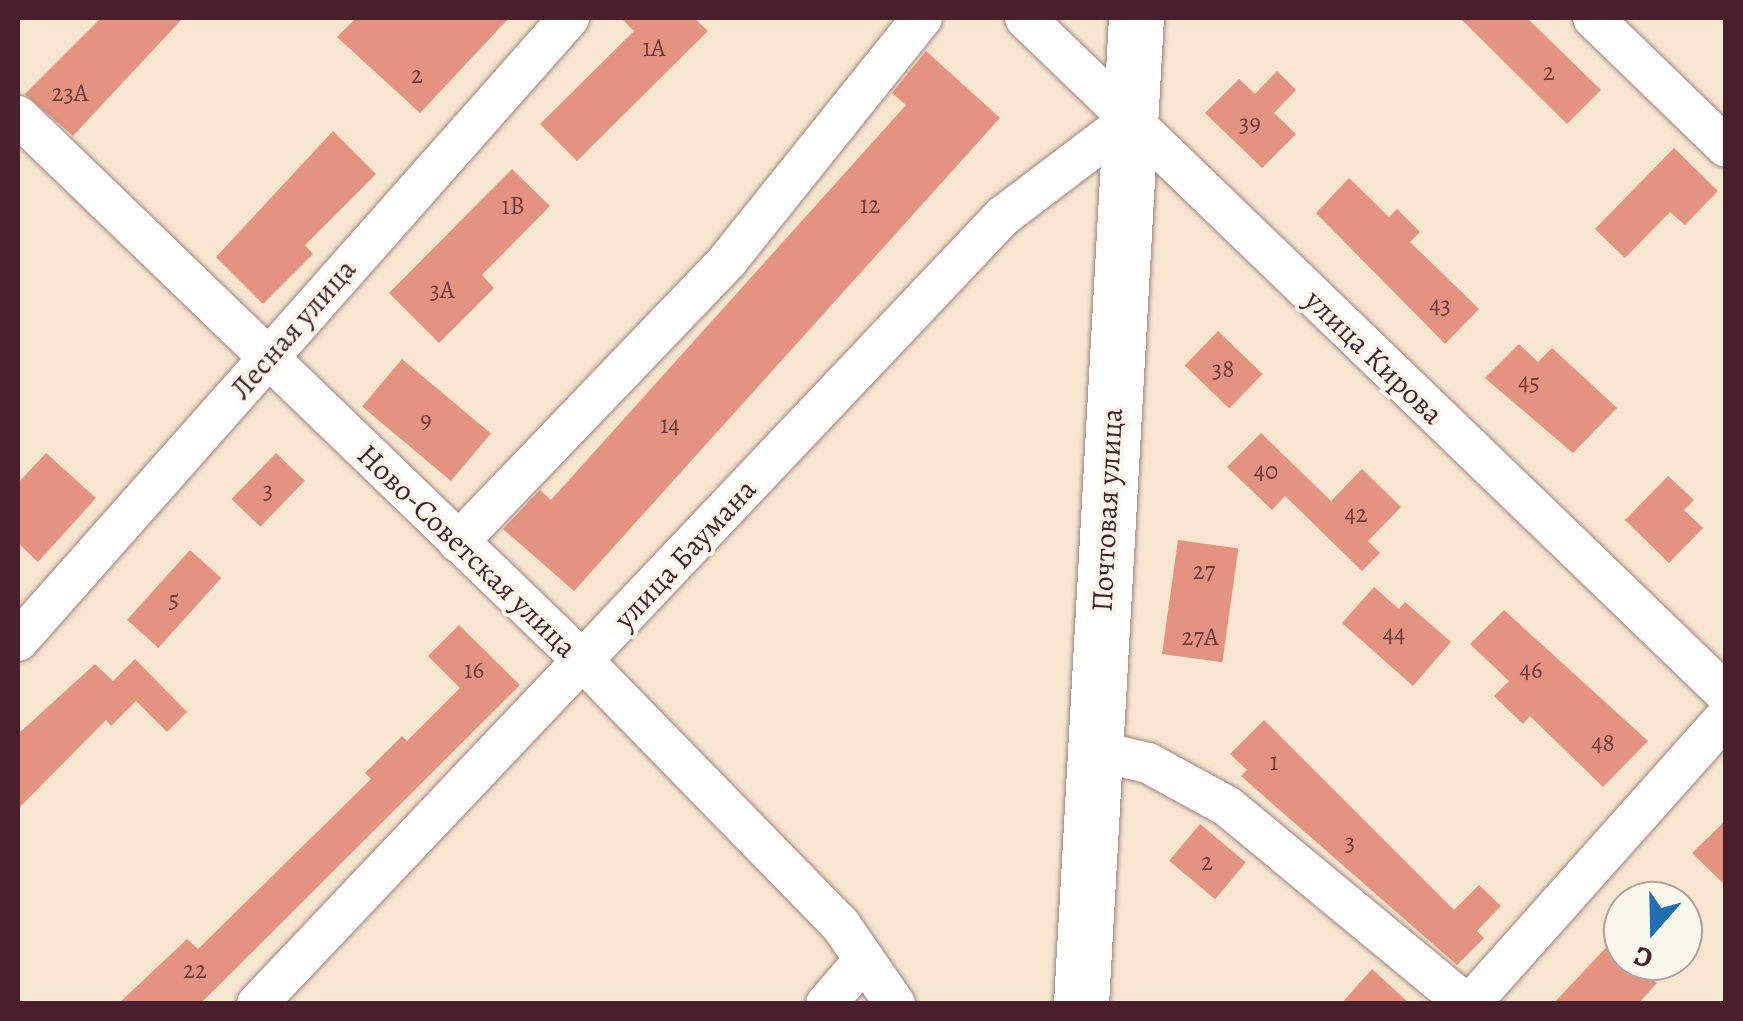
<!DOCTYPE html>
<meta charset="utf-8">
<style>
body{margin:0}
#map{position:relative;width:1743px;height:1021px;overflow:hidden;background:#f6e6d0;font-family:Alegreya,serif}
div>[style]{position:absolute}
.building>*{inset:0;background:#e49380;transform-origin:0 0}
.roads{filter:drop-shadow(0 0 2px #a0827e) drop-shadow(0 0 2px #a0827e)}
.minor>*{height:40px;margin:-20px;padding:0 20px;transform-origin:20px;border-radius:20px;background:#fff}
.secondary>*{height:55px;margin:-27.5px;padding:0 27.5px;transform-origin:27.5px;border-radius:27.5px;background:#fff}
span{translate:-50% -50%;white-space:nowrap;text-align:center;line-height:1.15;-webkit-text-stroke:8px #fbf7ec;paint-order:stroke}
.number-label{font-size:25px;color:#703c40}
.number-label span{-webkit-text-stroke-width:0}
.street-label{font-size:30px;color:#4a1f2b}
.frame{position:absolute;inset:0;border:20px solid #4a1f2b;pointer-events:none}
.north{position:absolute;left:1603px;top:881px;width:100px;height:100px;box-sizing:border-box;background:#fbf7ec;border:2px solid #b4a19f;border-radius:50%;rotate:200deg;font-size:28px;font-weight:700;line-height:40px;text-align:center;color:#4a1f2b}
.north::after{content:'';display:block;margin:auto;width:35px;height:45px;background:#1f6fb2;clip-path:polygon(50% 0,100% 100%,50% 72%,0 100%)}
</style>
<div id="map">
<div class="building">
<div style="clip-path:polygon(101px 18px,183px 18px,73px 136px,25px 94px)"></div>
<div style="clip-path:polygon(356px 18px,509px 18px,420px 113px,337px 37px)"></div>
<div style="clip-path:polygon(621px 18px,694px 18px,708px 31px,577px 161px,540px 124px,634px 31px)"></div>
<div style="clip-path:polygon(1460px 18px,1527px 18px,1601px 90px,1567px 124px)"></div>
<div style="clip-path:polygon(926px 51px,1000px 118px,574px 591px,503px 529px,540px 490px,551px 500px,906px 105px,892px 93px)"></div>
<div style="clip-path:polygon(1277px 71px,1296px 90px,1274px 113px,1296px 134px,1262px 168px,1205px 113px,1239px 79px,1255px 94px)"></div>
<div style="clip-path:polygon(333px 131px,376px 174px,305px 245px,313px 254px,263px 304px,216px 257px)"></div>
<div style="clip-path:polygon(1674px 148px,1718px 191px,1685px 225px,1670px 212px,1625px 258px,1595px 229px)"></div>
<div style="clip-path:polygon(512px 169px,550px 206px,482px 275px,494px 288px,439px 343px,389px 293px)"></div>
<div style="clip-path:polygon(1349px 178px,1389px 217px,1397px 209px,1420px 232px,1410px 242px,1479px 309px,1445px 344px,1316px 213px)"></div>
<div style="left:1218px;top:331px;width:62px;height:48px;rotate:44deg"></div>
<div style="clip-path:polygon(1519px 344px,1538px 362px,1552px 348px,1617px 408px,1573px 453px,1485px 378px)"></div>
<div style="left:402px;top:359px;width:116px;height:62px;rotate:40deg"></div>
<div style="clip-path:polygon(1261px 433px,1331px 501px,1362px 469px,1401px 507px,1368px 541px,1380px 553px,1362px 571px,1285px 496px,1272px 510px,1227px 467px)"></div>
<div style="clip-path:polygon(46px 453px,96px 498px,38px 562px,18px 543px,18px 483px)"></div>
<div style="left:276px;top:453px;width:40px;height:64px;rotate:44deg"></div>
<div style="clip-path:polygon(1668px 476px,1694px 500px,1684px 510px,1703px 528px,1669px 563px,1625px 520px)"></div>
<div style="left:1178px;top:540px;width:61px;height:115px;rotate:8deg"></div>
<div style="left:190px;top:550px;width:42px;height:94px;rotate:42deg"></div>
<div style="clip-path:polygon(1374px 587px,1399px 609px,1405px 602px,1451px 642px,1413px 686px,1342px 623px)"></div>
<div style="clip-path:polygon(1504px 610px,1648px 741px,1603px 787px,1530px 716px,1523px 724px,1494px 696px,1509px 681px,1470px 644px)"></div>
<div style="clip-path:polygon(459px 625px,520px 685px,200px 1004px,118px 1004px,187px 939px,198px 949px,371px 779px,365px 773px,402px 736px,407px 741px,460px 688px,428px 656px)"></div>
<div style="clip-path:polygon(135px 659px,187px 712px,167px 732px,136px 701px,111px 726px,106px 720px,18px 809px,18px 734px,95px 664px,113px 681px)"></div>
<div style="clip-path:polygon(1264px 720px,1454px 910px,1479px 885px,1501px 906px,1477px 931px,1484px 938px,1457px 965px,1241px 776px,1247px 770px,1230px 754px)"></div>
<div style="clip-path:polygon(1726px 820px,1726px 886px,1692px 853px)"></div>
<div style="left:1200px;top:824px;width:60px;height:48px;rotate:40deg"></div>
<div style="clip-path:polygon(1613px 940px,1623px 961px,1634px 961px,1657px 983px,1638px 1004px,1553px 1004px)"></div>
<div style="clip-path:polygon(1372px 969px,1410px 1004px,1341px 1004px)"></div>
</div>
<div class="roads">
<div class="minor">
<div style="left:1025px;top:18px;width:974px;rotate:43.96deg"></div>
<div style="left:1593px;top:18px;width:185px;rotate:44.1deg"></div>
<div style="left:18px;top:116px;width:786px;rotate:43.97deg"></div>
<div style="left:584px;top:662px;width:366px;rotate:45.7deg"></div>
<div style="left:840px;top:924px;width:97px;rotate:55.5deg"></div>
<div style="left:458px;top:542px;width:390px;rotate:-46.2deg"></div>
<div style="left:728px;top:260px;width:310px;rotate:-51.3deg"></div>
<div style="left:18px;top:641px;width:832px;rotate:-48.51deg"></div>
<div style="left:1093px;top:750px;width:57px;rotate:13.3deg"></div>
<div style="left:1148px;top:763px;width:90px;rotate:28.6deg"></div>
<div style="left:1227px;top:806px;width:310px;rotate:39.6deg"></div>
<div style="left:257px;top:1004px;width:1085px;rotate:-46.57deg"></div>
<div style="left:1003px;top:216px;width:157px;rotate:-37.2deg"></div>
<div style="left:826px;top:1004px;width:58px;rotate:-49.2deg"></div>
<div style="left:1470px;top:1004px;width:385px;rotate:-48.3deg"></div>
</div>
<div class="secondary">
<div style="left:1081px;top:1004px;width:988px;rotate:-86.81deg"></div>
</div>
</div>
<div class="number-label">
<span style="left:654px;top:48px">1А</span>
<span style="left:1549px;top:72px">2</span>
<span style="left:417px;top:75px">2</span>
<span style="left:70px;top:93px">23А</span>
<span style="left:1250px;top:123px">39</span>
<span style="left:870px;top:205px">12</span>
<span style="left:513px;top:206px">1В</span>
<span style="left:442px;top:290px">3А</span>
<span style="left:1440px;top:305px">43</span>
<span style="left:1223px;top:369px">38</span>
<span style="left:1529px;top:382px">45</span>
<span style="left:426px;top:420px">9</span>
<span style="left:670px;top:425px">14</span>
<span style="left:1266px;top:471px">40</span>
<span style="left:268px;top:490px">3</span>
<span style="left:1356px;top:514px">42</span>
<span style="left:1204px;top:571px">27</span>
<span style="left:174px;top:599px">5</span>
<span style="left:1394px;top:634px">44</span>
<span style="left:1200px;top:637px">27А</span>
<span style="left:474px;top:670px">16</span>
<span style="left:1531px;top:670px">46</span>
<span style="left:1603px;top:743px">48</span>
<span style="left:1274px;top:762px">1</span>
<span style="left:1350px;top:842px">3</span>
<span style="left:1207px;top:862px">2</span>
<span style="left:195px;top:970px">22</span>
</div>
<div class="street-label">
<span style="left:293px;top:329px;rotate:-49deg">Лесная улица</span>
<span style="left:1374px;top:357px;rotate:44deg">улица Кирова</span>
<span style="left:1107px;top:510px;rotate:-87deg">Почтовая улица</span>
<span style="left:467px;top:551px;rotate:44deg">Ново-Советская улица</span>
<span style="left:685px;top:554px;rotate:-47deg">улица Баумана</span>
</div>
<div class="frame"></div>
<div class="north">С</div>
</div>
